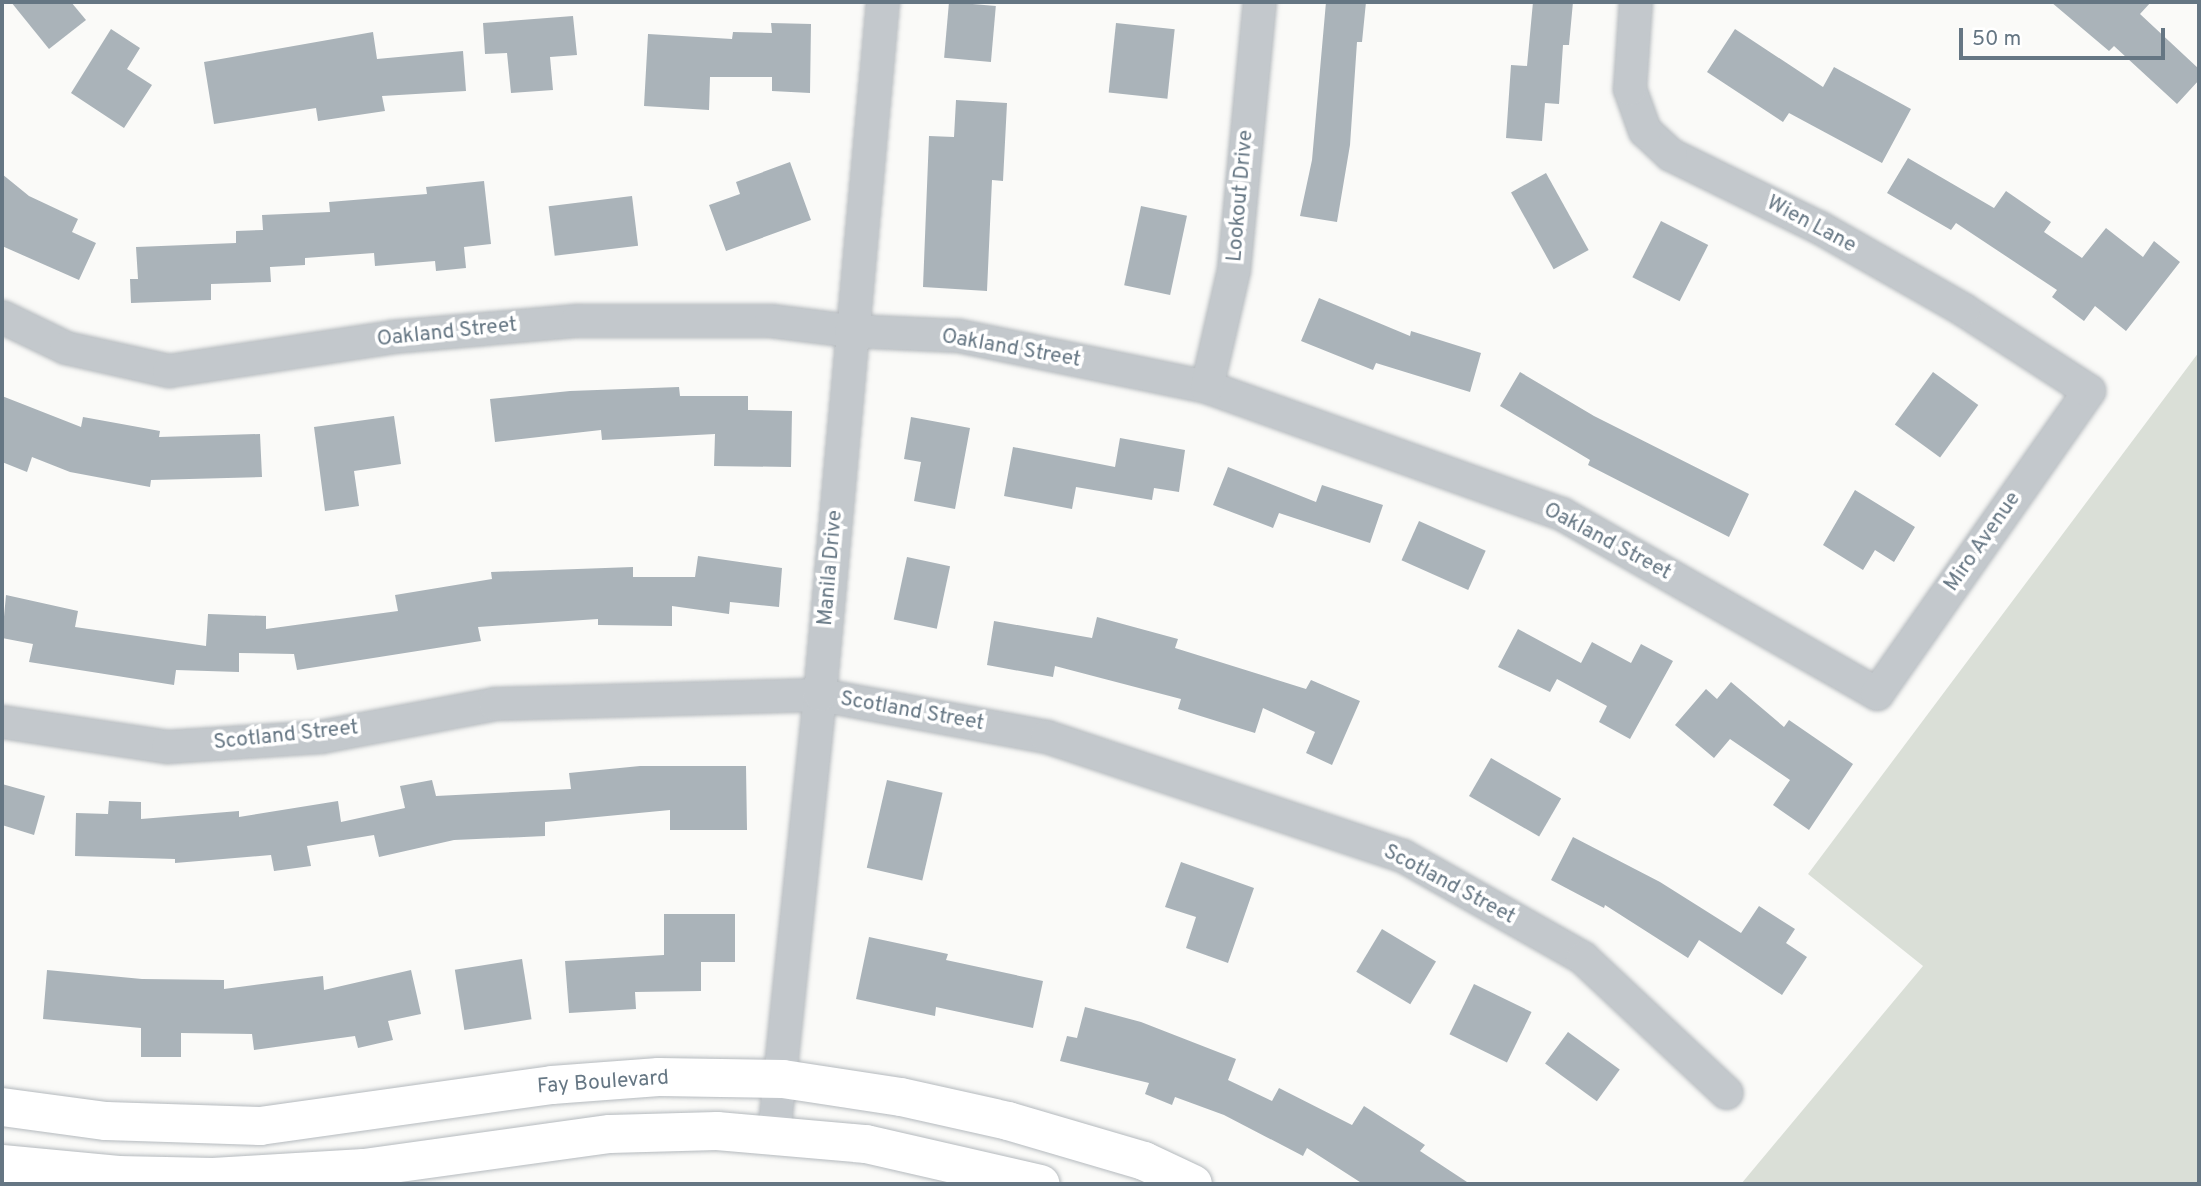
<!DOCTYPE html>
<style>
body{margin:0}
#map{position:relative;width:2201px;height:1186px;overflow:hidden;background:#fafaf8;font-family:Overpass,sans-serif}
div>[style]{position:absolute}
.green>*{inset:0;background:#dadfd7}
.building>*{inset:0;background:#aab3b9;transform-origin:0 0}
.roads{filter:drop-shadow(0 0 2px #b5babe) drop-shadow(0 0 2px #b5babe)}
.minor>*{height:32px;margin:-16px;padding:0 16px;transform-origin:16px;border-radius:16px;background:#c3c8cc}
.major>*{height:38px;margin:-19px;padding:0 19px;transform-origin:19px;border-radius:19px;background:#fff}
span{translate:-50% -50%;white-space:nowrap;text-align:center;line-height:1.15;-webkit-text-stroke:7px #fff;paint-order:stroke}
.street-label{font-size:21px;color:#657683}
.frame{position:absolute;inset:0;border:4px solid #657683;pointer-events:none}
.scale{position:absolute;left:1959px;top:28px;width:206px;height:32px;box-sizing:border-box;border:4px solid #657683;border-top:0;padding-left:9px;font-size:21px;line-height:24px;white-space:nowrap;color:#657683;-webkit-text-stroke:5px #fff;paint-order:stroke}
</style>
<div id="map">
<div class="green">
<div style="clip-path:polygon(2199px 352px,2199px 1184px,1741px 1184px,1923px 966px,1808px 874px)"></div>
</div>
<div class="building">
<div style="clip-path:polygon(11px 2px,71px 2px,86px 20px,49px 49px)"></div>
<div style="left:949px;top:2px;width:47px;height:56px;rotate:5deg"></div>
<div style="clip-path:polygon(1326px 2px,1366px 2px,1362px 42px,1357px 42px,1350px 145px,1337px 222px,1300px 216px,1312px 160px)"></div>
<div style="clip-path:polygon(1533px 2px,1573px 2px,1569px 45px,1563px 45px,1559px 104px,1545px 103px,1542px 141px,1506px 138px,1511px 65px,1527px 66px)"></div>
<div style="clip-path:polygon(2051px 2px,2151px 2px,2140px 14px,2199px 69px,2199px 80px,2177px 104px,2114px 46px,2109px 51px)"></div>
<div style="clip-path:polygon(573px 16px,577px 55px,550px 57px,553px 90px,511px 93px,507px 53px,485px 54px,483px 23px)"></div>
<div style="clip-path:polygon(771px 23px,811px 24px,810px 93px,772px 91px,772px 77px,710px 77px,709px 110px,644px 106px,648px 34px,732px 39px,733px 32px,772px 33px)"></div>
<div style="left:1116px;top:23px;width:59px;height:70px;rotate:6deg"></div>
<div style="clip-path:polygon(111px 29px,140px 48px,127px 69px,152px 85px,124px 128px,71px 93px)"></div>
<div style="clip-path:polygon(1735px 29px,1823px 87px,1834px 67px,1911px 109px,1882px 163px,1789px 113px,1783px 122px,1707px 72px)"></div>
<div style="clip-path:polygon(373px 32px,377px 59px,463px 51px,466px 91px,382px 96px,385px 111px,318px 121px,316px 108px,214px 124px,204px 62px)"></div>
<div style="clip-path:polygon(956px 100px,1007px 103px,1003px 181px,992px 180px,987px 291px,923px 287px,929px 136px,954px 137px)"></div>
<div style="clip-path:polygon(1908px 158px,1994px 208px,2006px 191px,2051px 222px,2044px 232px,2082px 258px,2106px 228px,2143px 257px,2154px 241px,2180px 262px,2126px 331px,2095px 306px,2084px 321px,2052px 297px,2057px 290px,1956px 223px,1951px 230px,1887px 193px)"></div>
<div style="clip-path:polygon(790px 162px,811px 220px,726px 251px,709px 205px,740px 194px,736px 182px)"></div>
<div style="left:1546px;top:173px;width:88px;height:40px;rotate:61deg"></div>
<div style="clip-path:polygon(2px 174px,29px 196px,78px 219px,72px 232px,96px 243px,79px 280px,2px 246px)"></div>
<div style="clip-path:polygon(484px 181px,491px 244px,464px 247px,466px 268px,436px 271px,435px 261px,375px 266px,374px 253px,305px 258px,305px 265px,270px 267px,271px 282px,211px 284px,211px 300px,131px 303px,130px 279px,138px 279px,136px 247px,236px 243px,236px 231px,263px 230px,262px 215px,330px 212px,329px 202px,427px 194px,426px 187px)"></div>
<div style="left:632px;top:196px;width:50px;height:84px;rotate:83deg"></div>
<div style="left:1141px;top:206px;width:47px;height:81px;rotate:12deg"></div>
<div style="left:1661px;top:221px;width:53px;height:63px;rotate:27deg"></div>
<div style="clip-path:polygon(1319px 298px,1410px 336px,1411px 331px,1481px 353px,1470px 392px,1376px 363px,1373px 370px,1301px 341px)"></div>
<div style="clip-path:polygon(1520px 372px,1594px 416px,1749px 494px,1729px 537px,1588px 465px,1590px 460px,1500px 406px)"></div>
<div style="left:1933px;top:372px;width:56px;height:65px;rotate:36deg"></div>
<div style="clip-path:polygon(679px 387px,680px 396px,748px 396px,748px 410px,792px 411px,791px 467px,714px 466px,715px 434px,602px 440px,601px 430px,495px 442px,490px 399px,570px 391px)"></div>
<div style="clip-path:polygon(2px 396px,81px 427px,83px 417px,160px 431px,159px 437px,260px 434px,262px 477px,151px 480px,150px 487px,70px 472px,32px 457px,27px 472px,2px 462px)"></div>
<div style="clip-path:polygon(394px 416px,401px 464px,354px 471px,359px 506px,325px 511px,314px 427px)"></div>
<div style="clip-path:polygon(911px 417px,970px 428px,955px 509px,914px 501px,921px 462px,904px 459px)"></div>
<div style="clip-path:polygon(1120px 438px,1185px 450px,1179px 492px,1154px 488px,1152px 500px,1076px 487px,1072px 509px,1004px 496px,1013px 447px,1115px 467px)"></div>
<div style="clip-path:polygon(1228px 467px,1316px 502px,1322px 485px,1383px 505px,1370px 543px,1279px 513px,1273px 528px,1213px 505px)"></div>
<div style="clip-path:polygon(1855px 490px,1915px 527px,1894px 562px,1875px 550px,1863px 570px,1823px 545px)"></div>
<div style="left:1419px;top:521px;width:73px;height:43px;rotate:24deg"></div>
<div style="clip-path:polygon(698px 556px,782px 568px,779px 607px,730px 602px,729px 614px,672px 606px,672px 626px,598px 625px,598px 619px,478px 627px,481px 641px,297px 670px,294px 654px,239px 653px,239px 672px,176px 670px,174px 685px,29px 662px,33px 644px,2px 638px,6px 595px,78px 611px,75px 627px,206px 646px,208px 614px,266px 616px,266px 629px,398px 611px,395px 595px,492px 579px,491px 572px,633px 567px,633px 577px,695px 577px)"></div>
<div style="left:907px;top:557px;width:44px;height:64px;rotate:12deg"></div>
<div style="clip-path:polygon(1097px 617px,1178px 639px,1175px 648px,1306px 689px,1311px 680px,1360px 701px,1332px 765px,1306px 753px,1315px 732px,1263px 708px,1255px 733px,1178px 709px,1181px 699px,1055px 666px,1053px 677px,987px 665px,994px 621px,1092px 638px)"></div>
<div style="clip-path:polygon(1518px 629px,1581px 663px,1592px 642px,1631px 663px,1641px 644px,1673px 661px,1630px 739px,1599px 722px,1607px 706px,1557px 679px,1550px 692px,1498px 667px)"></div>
<div style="clip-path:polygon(1731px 682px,1784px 727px,1789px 720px,1853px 764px,1809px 830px,1773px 805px,1790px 780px,1730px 739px,1714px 758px,1675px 725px,1706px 689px,1717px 699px)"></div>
<div style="left:1491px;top:758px;width:81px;height:44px;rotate:30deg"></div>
<div style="clip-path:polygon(640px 766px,746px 766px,747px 830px,670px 830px,670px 810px,545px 822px,545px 836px,454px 840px,379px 857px,374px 835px,307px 846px,311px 866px,274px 871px,271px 855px,175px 863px,175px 859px,75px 856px,76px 813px,108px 814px,109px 801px,141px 802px,141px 819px,239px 811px,239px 817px,338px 801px,341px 822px,405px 808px,400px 786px,432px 780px,436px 796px,571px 789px,569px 773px)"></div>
<div style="left:887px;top:780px;width:57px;height:90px;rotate:13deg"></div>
<div style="clip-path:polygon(2px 784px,45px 796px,34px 835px,2px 825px)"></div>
<div style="clip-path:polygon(1573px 837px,1660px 882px,1741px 933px,1759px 906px,1795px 929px,1786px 943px,1807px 957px,1782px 995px,1699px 940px,1688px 958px,1605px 905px,1604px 908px,1551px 880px)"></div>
<div style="clip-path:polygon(1181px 862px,1254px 888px,1228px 963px,1186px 948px,1196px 917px,1165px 907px)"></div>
<div style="clip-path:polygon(664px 914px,735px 914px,735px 962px,701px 962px,701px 991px,635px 992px,636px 1009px,569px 1013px,565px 961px,664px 955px)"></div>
<div style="left:1382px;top:929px;width:63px;height:50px;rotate:31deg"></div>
<div style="clip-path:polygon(869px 937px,948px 954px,946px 960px,1043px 981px,1033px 1028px,936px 1007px,935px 1016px,856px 999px)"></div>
<div style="left:522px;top:959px;width:61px;height:68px;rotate:81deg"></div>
<div style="clip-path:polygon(47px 970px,142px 979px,224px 980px,224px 989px,323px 976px,324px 990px,411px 970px,421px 1014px,388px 1021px,393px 1040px,358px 1048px,355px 1036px,254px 1050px,252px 1034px,181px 1033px,181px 1057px,141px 1057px,141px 1028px,43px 1019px)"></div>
<div style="left:1474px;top:984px;width:64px;height:56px;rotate:26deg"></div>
<div style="clip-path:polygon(1085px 1007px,1141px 1022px,1236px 1059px,1228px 1080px,1272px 1101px,1279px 1088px,1352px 1125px,1364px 1106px,1425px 1145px,1420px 1151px,1470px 1184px,1363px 1184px,1307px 1148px,1303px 1156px,1224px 1115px,1175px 1097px,1172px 1105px,1145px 1094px,1149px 1083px,1060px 1061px,1067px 1036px,1077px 1038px)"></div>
<div style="left:1568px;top:1032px;width:64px;height:39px;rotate:36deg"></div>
</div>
<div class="roads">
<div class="minor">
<div style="left:2px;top:317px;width:71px;rotate:25.8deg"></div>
<div style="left:66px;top:348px;width:106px;rotate:12.6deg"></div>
<div style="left:169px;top:371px;width:227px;rotate:-8.6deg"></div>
<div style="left:393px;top:337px;width:185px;rotate:-5deg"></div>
<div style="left:577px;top:321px;width:194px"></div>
<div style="left:771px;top:321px;width:81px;rotate:7.1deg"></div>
<div style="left:851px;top:331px;width:108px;rotate:2.7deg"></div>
<div style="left:959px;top:336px;width:253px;rotate:11.6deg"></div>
<div style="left:1207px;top:387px;width:377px;rotate:19.7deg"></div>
<div style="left:1562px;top:514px;width:363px;rotate:29.7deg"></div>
<div style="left:1877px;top:694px;width:370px;rotate:-55deg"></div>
<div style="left:2089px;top:391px;width:149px;rotate:-147.1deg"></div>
<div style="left:1964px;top:310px;width:166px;rotate:-150.3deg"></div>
<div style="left:1820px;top:228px;width:166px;rotate:-153.9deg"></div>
<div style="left:1671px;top:155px;width:35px;rotate:-137deg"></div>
<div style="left:1645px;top:131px;width:45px;rotate:-109.7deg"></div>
<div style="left:1630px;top:89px;width:87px;rotate:-86.1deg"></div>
<div style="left:1207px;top:387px;width:120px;rotate:-77deg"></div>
<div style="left:1234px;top:270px;width:269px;rotate:-84.5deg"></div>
<div style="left:2px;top:722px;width:168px;rotate:8.6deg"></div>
<div style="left:168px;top:747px;width:153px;rotate:-3.7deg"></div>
<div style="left:321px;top:737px;width:177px;rotate:-10.7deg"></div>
<div style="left:495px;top:704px;width:325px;rotate:-1.6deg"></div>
<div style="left:820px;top:695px;width:231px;rotate:10.5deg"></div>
<div style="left:1047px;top:737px;width:375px;rotate:18.5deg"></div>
<div style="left:1403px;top:856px;width:207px;rotate:29.5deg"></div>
<div style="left:1583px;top:958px;width:197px;rotate:43.2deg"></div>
<div style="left:774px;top:1134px;width:441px;rotate:-84deg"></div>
<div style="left:820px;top:695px;width:696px;rotate:-84.81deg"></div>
</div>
<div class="major">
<div style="left:2px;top:1107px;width:105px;rotate:7.7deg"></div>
<div style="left:106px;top:1121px;width:154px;rotate:1.9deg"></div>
<div style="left:260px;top:1126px;width:295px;rotate:-8deg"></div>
<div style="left:552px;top:1085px;width:107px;rotate:-4.3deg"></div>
<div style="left:659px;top:1077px;width:124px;rotate:0.9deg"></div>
<div style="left:783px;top:1079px;width:119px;rotate:8.7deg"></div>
<div style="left:901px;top:1097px;width:110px;rotate:12.6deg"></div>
<div style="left:1008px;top:1121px;width:142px;rotate:16.4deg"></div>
<div style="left:1144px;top:1161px;width:54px;rotate:25.1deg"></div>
<div style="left:2px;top:1164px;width:117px;rotate:5.4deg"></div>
<div style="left:118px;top:1175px;width:95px;rotate:1.2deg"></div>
<div style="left:213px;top:1177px;width:151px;rotate:-3.4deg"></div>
<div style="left:364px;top:1168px;width:248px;rotate:-7.9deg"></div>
<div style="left:610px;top:1134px;width:107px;rotate:-1.6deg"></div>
<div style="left:717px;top:1131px;width:150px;rotate:5deg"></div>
<div style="left:866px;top:1144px;width:179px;rotate:12.9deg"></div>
</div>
</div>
<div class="street-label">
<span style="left:1241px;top:196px;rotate:-85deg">Lookout Drive</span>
<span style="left:1811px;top:225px;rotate:28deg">Wien Lane</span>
<span style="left:447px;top:333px;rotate:-6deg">Oakland Street</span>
<span style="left:1011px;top:349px;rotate:10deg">Oakland Street</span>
<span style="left:1607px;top:542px;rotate:28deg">Oakland Street</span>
<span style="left:1983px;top:542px;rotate:-55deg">Miro Avenue</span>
<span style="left:831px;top:568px;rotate:-85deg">Manila Drive</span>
<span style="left:912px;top:712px;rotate:10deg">Scotland Street</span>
<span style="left:286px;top:736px;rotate:-6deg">Scotland Street</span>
<span style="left:1449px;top:885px;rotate:28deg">Scotland Street</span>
<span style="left:603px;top:1083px;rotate:-4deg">Fay Boulevard</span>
</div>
<div class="frame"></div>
<div class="scale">50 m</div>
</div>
